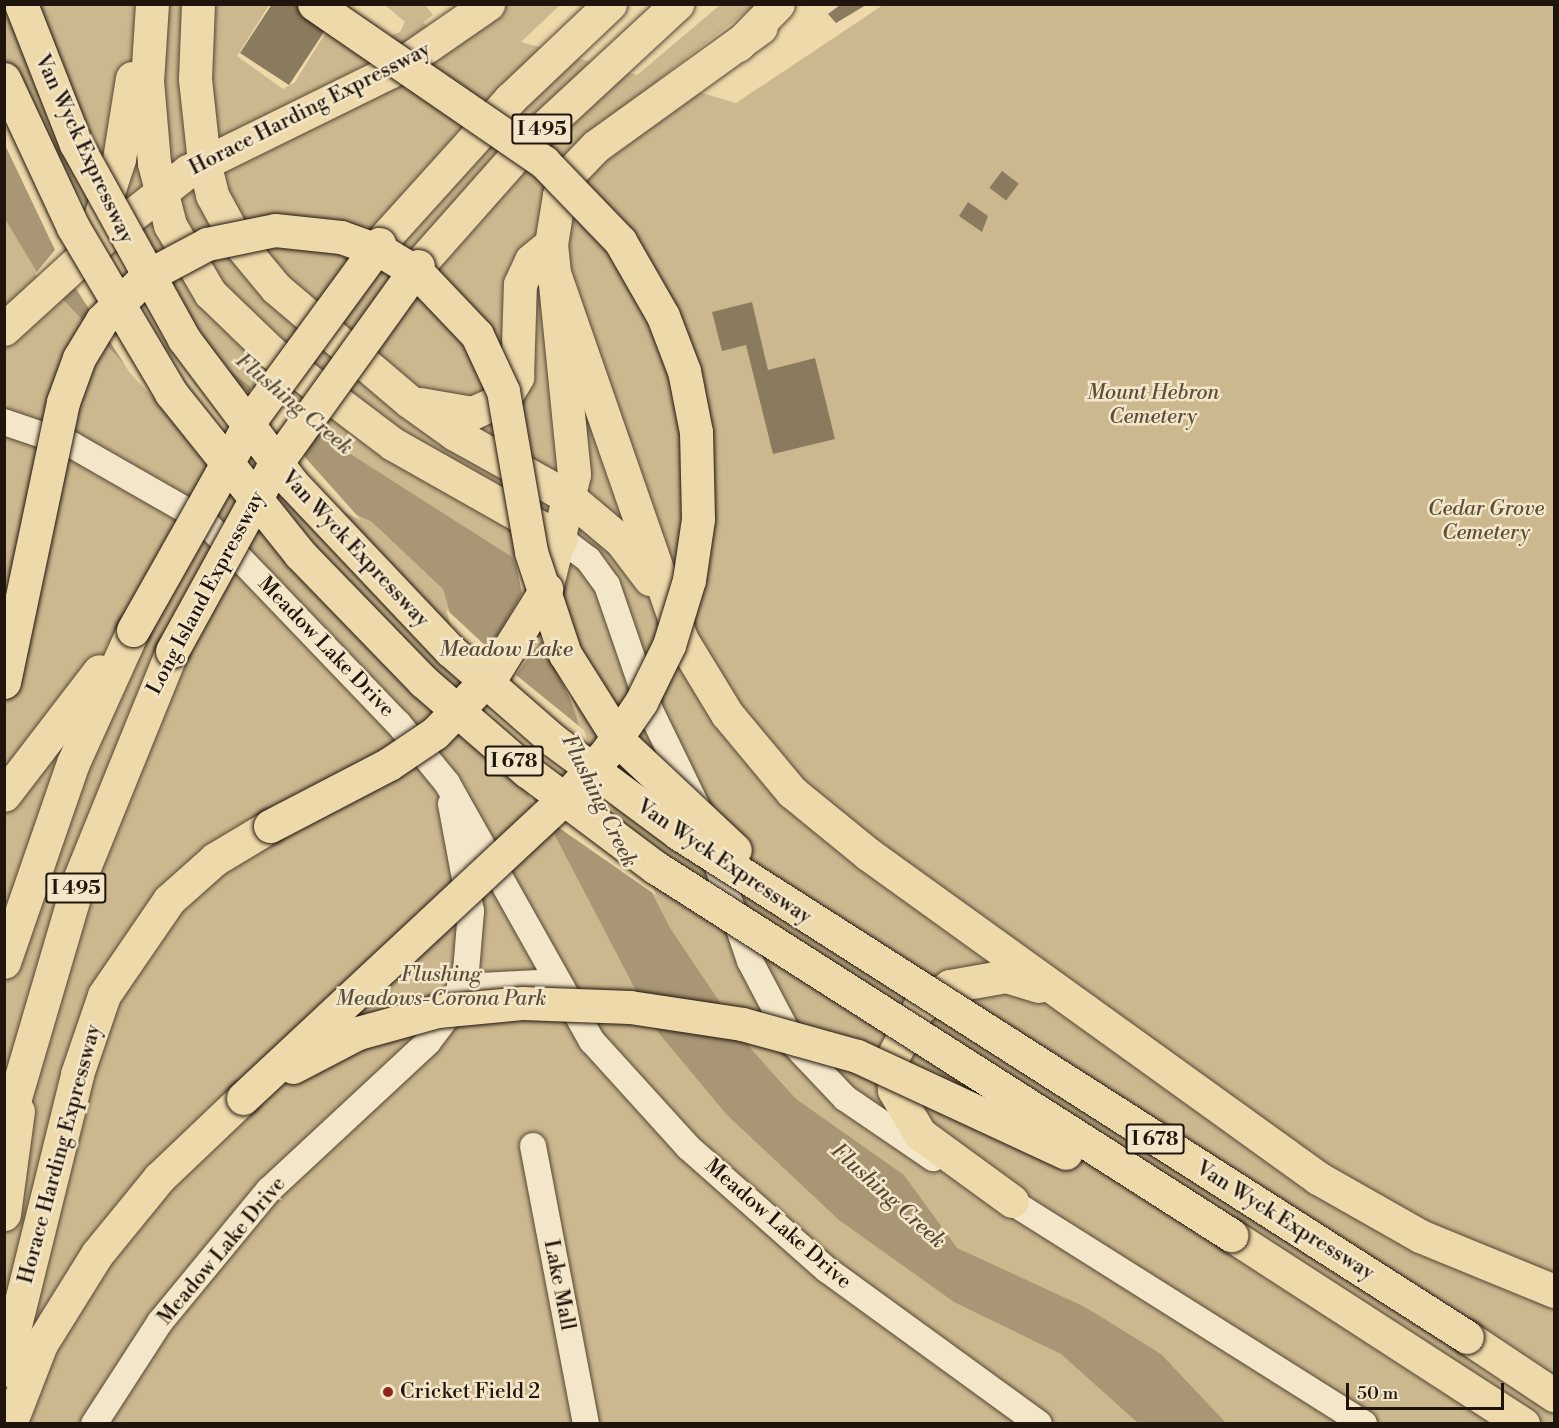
<!DOCTYPE html>
<style>
body{margin:0}
#map{position:relative;width:1559px;height:1428px;overflow:hidden;background:#eed9aa;font-family:"Libre Bodoni",serif}
div>[style]{position:absolute}
.green>*{inset:0;background:#cbb88f}
.water>*{inset:0;background:#a89674}
.pier>*{inset:0;background:#eed9aa}
.stream>*{height:6px;margin:-3px;padding:0 3px;transform-origin:3px;border-radius:3px;background:#a89674}
.building>*{inset:0;background:#8b7b5e;transform-origin:0 0}
.roads{filter:drop-shadow(0 0 2px #544634) drop-shadow(0 0 2px #544634)}
.minor>*{height:26px;margin:-13px;padding:0 13px;transform-origin:13px;border-radius:13px;background:#f4e6c8}
.major>*{height:33px;margin:-16.5px;padding:0 16.5px;transform-origin:16.5px;border-radius:16.5px;background:#eed9aa}
.highway>*{height:33px;margin:-16.5px;padding:0 16.5px;transform-origin:16.5px;border-radius:16.5px;background:#eed9aa}
.bridges{filter:drop-shadow(0 0 2px #20150c) drop-shadow(0 0 2px #20150c)}
.major-bridge>*{height:33px;margin:-16.5px;padding:0 16.5px;transform-origin:16.5px;border-radius:16.5px;background:#eed9aa}
.highway-bridge>*{height:33px;margin:-16.5px;padding:0 16.5px;transform-origin:16.5px;border-radius:16.5px;background:#eed9aa}
.dots>*{width:16px;height:16px;translate:-50% -50%;box-sizing:border-box;border:3px solid #f4e6c8;border-radius:50%}
span{translate:-50% -50%;white-space:nowrap;text-align:center;line-height:1.15;-webkit-text-stroke:5px #f4e6c8;paint-order:stroke}
.shield-label span{padding:2px 4px;background:#f4e6c8;border:2px solid;border-radius:4px;-webkit-text-stroke-width:0}
.shield-label{font-size:20px;color:#20150c;font-weight:700}
.street-label{font-size:21px;color:#20150c}
.park-label{font-size:21px;color:#5c4e3a;font-style:italic}
.poi-label{font-size:21px;color:#20150c}
.left{translate:0 -50%;text-align:left}
.water-label{font-size:22px;color:#564936;font-style:italic}
.frame{position:absolute;inset:0;border:6px solid #20150c;pointer-events:none}
.scale{position:absolute;left:1346px;top:1383px;width:158px;height:27px;box-sizing:border-box;border:3px solid #20150c;border-top:0;padding-left:8px;font-size:18px;line-height:21px;white-space:nowrap;color:#20150c;-webkit-text-stroke:4px #f4e6c8;paint-order:stroke}
</style>
<div id="map">
<div class="green">
<div style="clip-path:polygon(5px 5px,269px 5px,237px 56px,283px 89px,295px 82px,331px 24px,365px 46px,400px 32px,405px 22px,385px 5px,425px 5px,433px 15px,424px 22px,430px 32px,276px 110px,476px 29px,508px 5px,560px 5px,521px 42px,637px 75px,720px 5px,755px 5px,658px 80px,736px 103px,883px 5px,1554px 5px,1554px 1423px,5px 1424px)"></div>
</div>
<div class="water">
<div style="clip-path:polygon(5px 94px,165px 323px,250px 390px,512px 557px,557px 659px,602px 795px,670px 928px,752px 1050px,796px 1099px,904px 1175px,957px 1248px,1085px 1307px,1161px 1354px,1226px 1423px,1138px 1423px,1061px 1354px,954px 1302px,839px 1220px,726px 1114px,657px 1031px,465px 663px,443px 589px,372px 522px,218px 449px,169px 411px,37px 272px,5px 219px)"></div>
</div>
<div class="pier">
<div style="clip-path:polygon(4px 91px,168px 321px,252px 388px,319px 431px,304px 456px,361px 520px,216px 452px,167px 413px,130px 373px,73px 284px,58px 297px,35px 274px,55px 250px,5px 145px)"></div>
<div style="clip-path:polygon(514px 555px,581px 721px,541px 640px,516px 675px,584px 730px,605px 794px,657px 896px,555px 825px,547px 832px,462px 665px,446px 609px,489px 649px,522px 593px)"></div>
</div>
<div class="stream">
<div style="left:226px;top:371px;width:28px;rotate:39deg"></div>
</div>
<div class="building">
<div style="clip-path:polygon(272px 4px,296px 4px,328px 26px,289px 85px,240px 53px)"></div>
<div style="clip-path:polygon(840px 5px,866px 5px,836px 23px,828px 14px)"></div>
<div style="left:1002px;top:171px;width:21px;height:21px;rotate:37deg"></div>
<div style="clip-path:polygon(968px 202px,988px 216px,982px 232px,959px 216px)"></div>
<div style="clip-path:polygon(752px 302px,768px 370px,815px 358px,835px 439px,773px 454px,746px 345px,722px 351px,712px 312px)"></div>
</div>
<div class="roads">
<div class="minor">
<div style="left:4px;top:422px;width:72px;rotate:18.7deg"></div>
<div style="left:72px;top:445px;width:151px;rotate:29.8deg"></div>
<div style="left:203px;top:520px;width:281px;rotate:46.2deg"></div>
<div style="left:398px;top:723px;width:77px;rotate:50.8deg"></div>
<div style="left:447px;top:783px;width:296px;rotate:60.7deg"></div>
<div style="left:592px;top:1041px;width:143px;rotate:47.8deg"></div>
<div style="left:688px;top:1147px;width:184px;rotate:41.5deg"></div>
<div style="left:826px;top:1269px;width:263px;rotate:36deg"></div>
<div style="left:561px;top:539px;width:34px;rotate:37deg"></div>
<div style="left:588px;top:559px;width:32px;rotate:54deg"></div>
<div style="left:607px;top:585px;width:132px;rotate:71deg"></div>
<div style="left:650px;top:710px;width:110px;rotate:64.1deg"></div>
<div style="left:712px;top:850px;width:117px;rotate:71.1deg"></div>
<div style="left:750px;top:961px;width:93px;rotate:62.3deg"></div>
<div style="left:793px;top:1043px;width:76px;rotate:46.6deg"></div>
<div style="left:845px;top:1098px;width:107px;rotate:34.3deg"></div>
<div style="left:460px;top:987px;width:98px;rotate:-2.9deg"></div>
<div style="left:533px;top:1146px;width:283px;rotate:79.2deg"></div>
<div style="left:996px;top:1192px;width:435px;rotate:32.2deg"></div>
<div style="left:94px;top:1424px;width:121px;rotate:-57.1deg"></div>
<div style="left:160px;top:1322px;width:171px;rotate:-50.5deg"></div>
<div style="left:269px;top:1190px;width:217px;rotate:-42.9deg"></div>
<div style="left:428px;top:1042px;width:38px;rotate:-53deg"></div>
<div style="left:451px;top:1012px;width:44px;rotate:-69.9deg"></div>
<div style="left:466px;top:971px;width:60px;rotate:-85.2deg"></div>
<div style="left:471px;top:911px;width:109px;rotate:-100.6deg"></div>
</div>
<div class="major">
<div style="left:152px;top:4px;width:77px;rotate:93.7deg"></div>
<div style="left:147px;top:81px;width:82px;rotate:85.1deg"></div>
<div style="left:154px;top:163px;width:64px;rotate:75.5deg"></div>
<div style="left:170px;top:225px;width:79px;rotate:59.5deg"></div>
<div style="left:210px;top:293px;width:83px;rotate:44deg"></div>
<div style="left:270px;top:351px;width:154px;rotate:37.1deg"></div>
<div style="left:393px;top:444px;width:193px;rotate:29.5deg"></div>
<div style="left:198px;top:4px;width:75px;rotate:92.3deg"></div>
<div style="left:195px;top:79px;width:83px;rotate:83.8deg"></div>
<div style="left:204px;top:162px;width:34px;rotate:76deg"></div>
<div style="left:212px;top:195px;width:52px;rotate:61.5deg"></div>
<div style="left:237px;top:241px;width:61px;rotate:50.3deg"></div>
<div style="left:276px;top:288px;width:175px;rotate:40.4deg"></div>
<div style="left:409px;top:401px;width:57px;rotate:35.7deg"></div>
<div style="left:455px;top:434px;width:132px;rotate:29.1deg"></div>
<div style="left:99px;top:220px;width:64px;rotate:-71.8deg"></div>
<div style="left:119px;top:159px;width:82px;rotate:-80.9deg"></div>
<div style="left:4px;top:329px;width:141px;rotate:-42.4deg"></div>
<div style="left:108px;top:234px;width:102px;rotate:-38.2deg"></div>
<div style="left:188px;top:171px;width:226px;rotate:-26.2deg"></div>
<div style="left:391px;top:71px;width:118px;rotate:-34.6deg"></div>
<div style="left:420px;top:404px;width:53px;rotate:9.8deg"></div>
<div style="left:472px;top:413px;width:35px;rotate:-24deg"></div>
<div style="left:504px;top:399px;width:26px;rotate:-59deg"></div>
<div style="left:517px;top:377px;width:93px;rotate:-88.2deg"></div>
<div style="left:520px;top:284px;width:26px;rotate:-65deg"></div>
<div style="left:531px;top:260px;width:26px;rotate:-39deg"></div>
<div style="left:546px;top:589px;width:118px;rotate:-76.3deg"></div>
<div style="left:574px;top:474px;width:231px;rotate:-95.7deg"></div>
<div style="left:551px;top:244px;width:50px;rotate:-80.7deg"></div>
<div style="left:559px;top:195px;width:21px;rotate:-67deg"></div>
<div style="left:567px;top:176px;width:42px;rotate:-46deg"></div>
<div style="left:596px;top:146px;width:203px;rotate:-35.8deg"></div>
<div style="left:4px;top:1370px;width:305px;rotate:-76.1deg"></div>
<div style="left:77px;top:1074px;width:83px;rotate:-71.1deg"></div>
<div style="left:104px;top:995px;width:115px;rotate:-55.6deg"></div>
<div style="left:169px;top:900px;width:62px;rotate:-41.7deg"></div>
<div style="left:215px;top:859px;width:64px;rotate:-31deg"></div>
</div>
<div class="highway">
<div style="left:738px;top:45px;width:57px;rotate:-45.7deg"></div>
<div style="left:379px;top:244px;width:195px;rotate:-47.9deg"></div>
<div style="left:510px;top:99px;width:138px;rotate:-43.5deg"></div>
<div style="left:418px;top:266px;width:164px;rotate:-48.5deg"></div>
<div style="left:527px;top:143px;width:205px;rotate:-42.8deg"></div>
<div style="left:554px;top:273px;width:389px;rotate:70.8deg"></div>
<div style="left:682px;top:640px;width:87px;rotate:58.7deg"></div>
<div style="left:727px;top:714px;width:102px;rotate:50.2deg"></div>
<div style="left:792px;top:792px;width:98px;rotate:39.2deg"></div>
<div style="left:868px;top:854px;width:555px;rotate:35.75deg"></div>
<div style="left:1318px;top:1178px;width:117px;rotate:29.6deg"></div>
<div style="left:1420px;top:1236px;width:145px;rotate:22.3deg"></div>
<div style="left:570px;top:498px;width:67px;rotate:40.1deg"></div>
<div style="left:621px;top:541px;width:48px;rotate:52.7deg"></div>
<div style="left:4px;top:795px;width:156px;rotate:-52.5deg"></div>
<div style="left:4px;top:962px;width:211px;rotate:-70.9deg"></div>
<div style="left:73px;top:763px;width:146px;rotate:-65.7deg"></div>
<div style="left:4px;top:1135px;width:266px;rotate:-73.6deg"></div>
<div style="left:79px;top:880px;width:247px;rotate:-67.9deg"></div>
<div style="left:1012px;top:1201px;width:114px;rotate:-143.9deg"></div>
<div style="left:920px;top:1134px;width:51px;rotate:-120.6deg"></div>
<div style="left:894px;top:1090px;width:32px;rotate:-94deg"></div>
<div style="left:892px;top:1058px;width:55px;rotate:-62deg"></div>
<div style="left:918px;top:1009px;width:39px;rotate:-36deg"></div>
<div style="left:950px;top:986px;width:57px;rotate:-10.1deg"></div>
<div style="left:1006px;top:976px;width:34px;rotate:17deg"></div>
<div style="left:4px;top:1214px;width:104px;rotate:-82.3deg"></div>
<div style="left:1231px;top:1235px;width:348px;rotate:32.9deg"></div>
<div style="left:1467px;top:1337px;width:105px;rotate:33.7deg"></div>
<div style="left:10px;top:1424px;width:86px;rotate:-68.8deg"></div>
<div style="left:41px;top:1344px;width:106px;rotate:-58.1deg"></div>
<div style="left:97px;top:1254px;width:98px;rotate:-50.8deg"></div>
<div style="left:159px;top:1178px;width:116px;rotate:-43.6deg"></div>
</div>
</div>
<div class="bridges">
<div class="major-bridge">
<div style="left:270px;top:826px;width:134px;rotate:-27.5deg"></div>
<div style="left:389px;top:764px;width:55px;rotate:-34deg"></div>
<div style="left:435px;top:733px;width:86px;rotate:-45.9deg"></div>
<div style="left:495px;top:671px;width:97px;rotate:-58.1deg"></div>
</div>
<div class="highway-bridge">
<div style="left:21px;top:4px;width:150px;rotate:68.6deg"></div>
<div style="left:76px;top:144px;width:223px;rotate:61deg"></div>
<div style="left:184px;top:339px;width:180px;rotate:53.1deg"></div>
<div style="left:292px;top:483px;width:231px;rotate:46.6deg"></div>
<div style="left:451px;top:651px;width:135px;rotate:41.1deg"></div>
<div style="left:553px;top:740px;width:156px;rotate:36.6deg"></div>
<div style="left:678px;top:833px;width:936px;rotate:32.57deg"></div>
<div style="left:4px;top:79px;width:163px;rotate:65deg"></div>
<div style="left:73px;top:227px;width:193px;rotate:59.4deg"></div>
<div style="left:171px;top:393px;width:206px;rotate:51.3deg"></div>
<div style="left:300px;top:554px;width:177px;rotate:45.9deg"></div>
<div style="left:423px;top:681px;width:138px;rotate:40.9deg"></div>
<div style="left:527px;top:771px;width:160px;rotate:36.9deg"></div>
<div style="left:655px;top:867px;width:684px;rotate:32.57deg"></div>
<div style="left:133px;top:630px;width:247px;rotate:-60.6deg"></div>
<div style="left:254px;top:415px;width:212px;rotate:-53.8deg"></div>
<div style="left:172px;top:651px;width:208px;rotate:-61.2deg"></div>
<div style="left:272px;top:469px;width:250px;rotate:-54.3deg"></div>
<div style="left:4px;top:682px;width:286px;rotate:-78.1deg"></div>
<div style="left:63px;top:402px;width:47px;rotate:-70deg"></div>
<div style="left:79px;top:358px;width:44px;rotate:-58.8deg"></div>
<div style="left:102px;top:320px;width:63px;rotate:-44.4deg"></div>
<div style="left:147px;top:276px;width:68px;rotate:-28.1deg"></div>
<div style="left:207px;top:244px;width:69px;rotate:-11.6deg"></div>
<div style="left:275px;top:230px;width:66px;rotate:6.1deg"></div>
<div style="left:341px;top:237px;width:45px;rotate:19.7deg"></div>
<div style="left:383px;top:252px;width:42px;rotate:31.4deg"></div>
<div style="left:419px;top:274px;width:84px;rotate:46.4deg"></div>
<div style="left:477px;top:335px;width:62px;rotate:65.1deg"></div>
<div style="left:503px;top:391px;width:163px;rotate:80.1deg"></div>
<div style="left:531px;top:552px;width:108px;rotate:71.6deg"></div>
<div style="left:565px;top:654px;width:105px;rotate:57.8deg"></div>
<div style="left:621px;top:743px;width:156px;rotate:43.2deg"></div>
<div style="left:293px;top:1067px;width:73px;rotate:-27.6deg"></div>
<div style="left:358px;top:1033px;width:83px;rotate:-15.4deg"></div>
<div style="left:438px;top:1011px;width:84px;rotate:-5.4deg"></div>
<div style="left:522px;top:1003px;width:108px;rotate:2.1deg"></div>
<div style="left:630px;top:1007px;width:113px;rotate:8.6deg"></div>
<div style="left:742px;top:1024px;width:119px;rotate:15.5deg"></div>
<div style="left:857px;top:1056px;width:230px;rotate:24.9deg"></div>
<div style="left:243px;top:1098px;width:440px;rotate:-43deg"></div>
<div style="left:565px;top:798px;width:61px;rotate:-47.7deg"></div>
<div style="left:606px;top:753px;width:62px;rotate:-55.5deg"></div>
<div style="left:641px;top:702px;width:64px;rotate:-63.8deg"></div>
<div style="left:669px;top:645px;width:68px;rotate:-72.9deg"></div>
<div style="left:689px;top:580px;width:62px;rotate:-81.6deg"></div>
<div style="left:698px;top:519px;width:87px;rotate:-91.3deg"></div>
<div style="left:696px;top:432px;width:62px;rotate:-101.1deg"></div>
<div style="left:684px;top:371px;width:59px;rotate:-110.9deg"></div>
<div style="left:663px;top:316px;width:86px;rotate:-119.8deg"></div>
<div style="left:620px;top:241px;width:110px;rotate:-133.9deg"></div>
<div style="left:544px;top:162px;width:279px;rotate:-145.5deg"></div>
</div>
</div>
<div class="dots">
<div style="left:388px;top:1392px;background:#8f2418"></div>
</div>
<div class="shield-label">
<span style="left:542px;top:129px">I 495</span>
<span style="left:514px;top:761px">I 678</span>
<span style="left:76px;top:888px">I 495</span>
<span style="left:1155px;top:1139px">I 678</span>
</div>
<div class="street-label">
<span style="left:310px;top:109px;rotate:-27deg">Horace Harding Expressway</span>
<span style="left:84px;top:149px;rotate:65deg">Van Wyck Expressway</span>
<span style="left:355px;top:549px;rotate:47deg">Van Wyck Expressway</span>
<span style="left:206px;top:593px;rotate:-62deg">Long Island Expressway</span>
<span style="left:326px;top:647px;rotate:46deg">Meadow Lake Drive</span>
<span style="left:724px;top:862px;rotate:34deg">Van Wyck Expressway</span>
<span style="left:60px;top:1154px;rotate:-75deg">Horace Harding Expressway</span>
<span style="left:1285px;top:1221px;rotate:32deg">Van Wyck Expressway</span>
<span style="left:778px;top:1224px;rotate:41deg">Meadow Lake Drive</span>
<span style="left:222px;top:1251px;rotate:-50deg">Meadow Lake Drive</span>
<span style="left:559px;top:1285px;rotate:79deg">Lake Mall</span>
</div>
<div class="park-label">
<span style="left:1153px;top:405px">Mount Hebron<br>Cemetery</span>
<span style="left:1486px;top:521px">Cedar Grove<br>Cemetery</span>
<span style="left:441px;top:987px">Flushing<br>Meadows-Corona Park</span>
</div>
<div class="poi-label">
<span class="left" style="left:400px;top:1392px">Cricket Field 2</span>
</div>
<div class="water-label">
<span style="left:294px;top:404px;rotate:40deg">Flushing Creek</span>
<span style="left:506px;top:650px">Meadow Lake</span>
<span style="left:599px;top:801px;rotate:64deg">Flushing Creek</span>
<span style="left:888px;top:1196px;rotate:42deg">Flushing Creek</span>
</div>
<div class="frame"></div>
<div class="scale">50 m</div>
</div>
